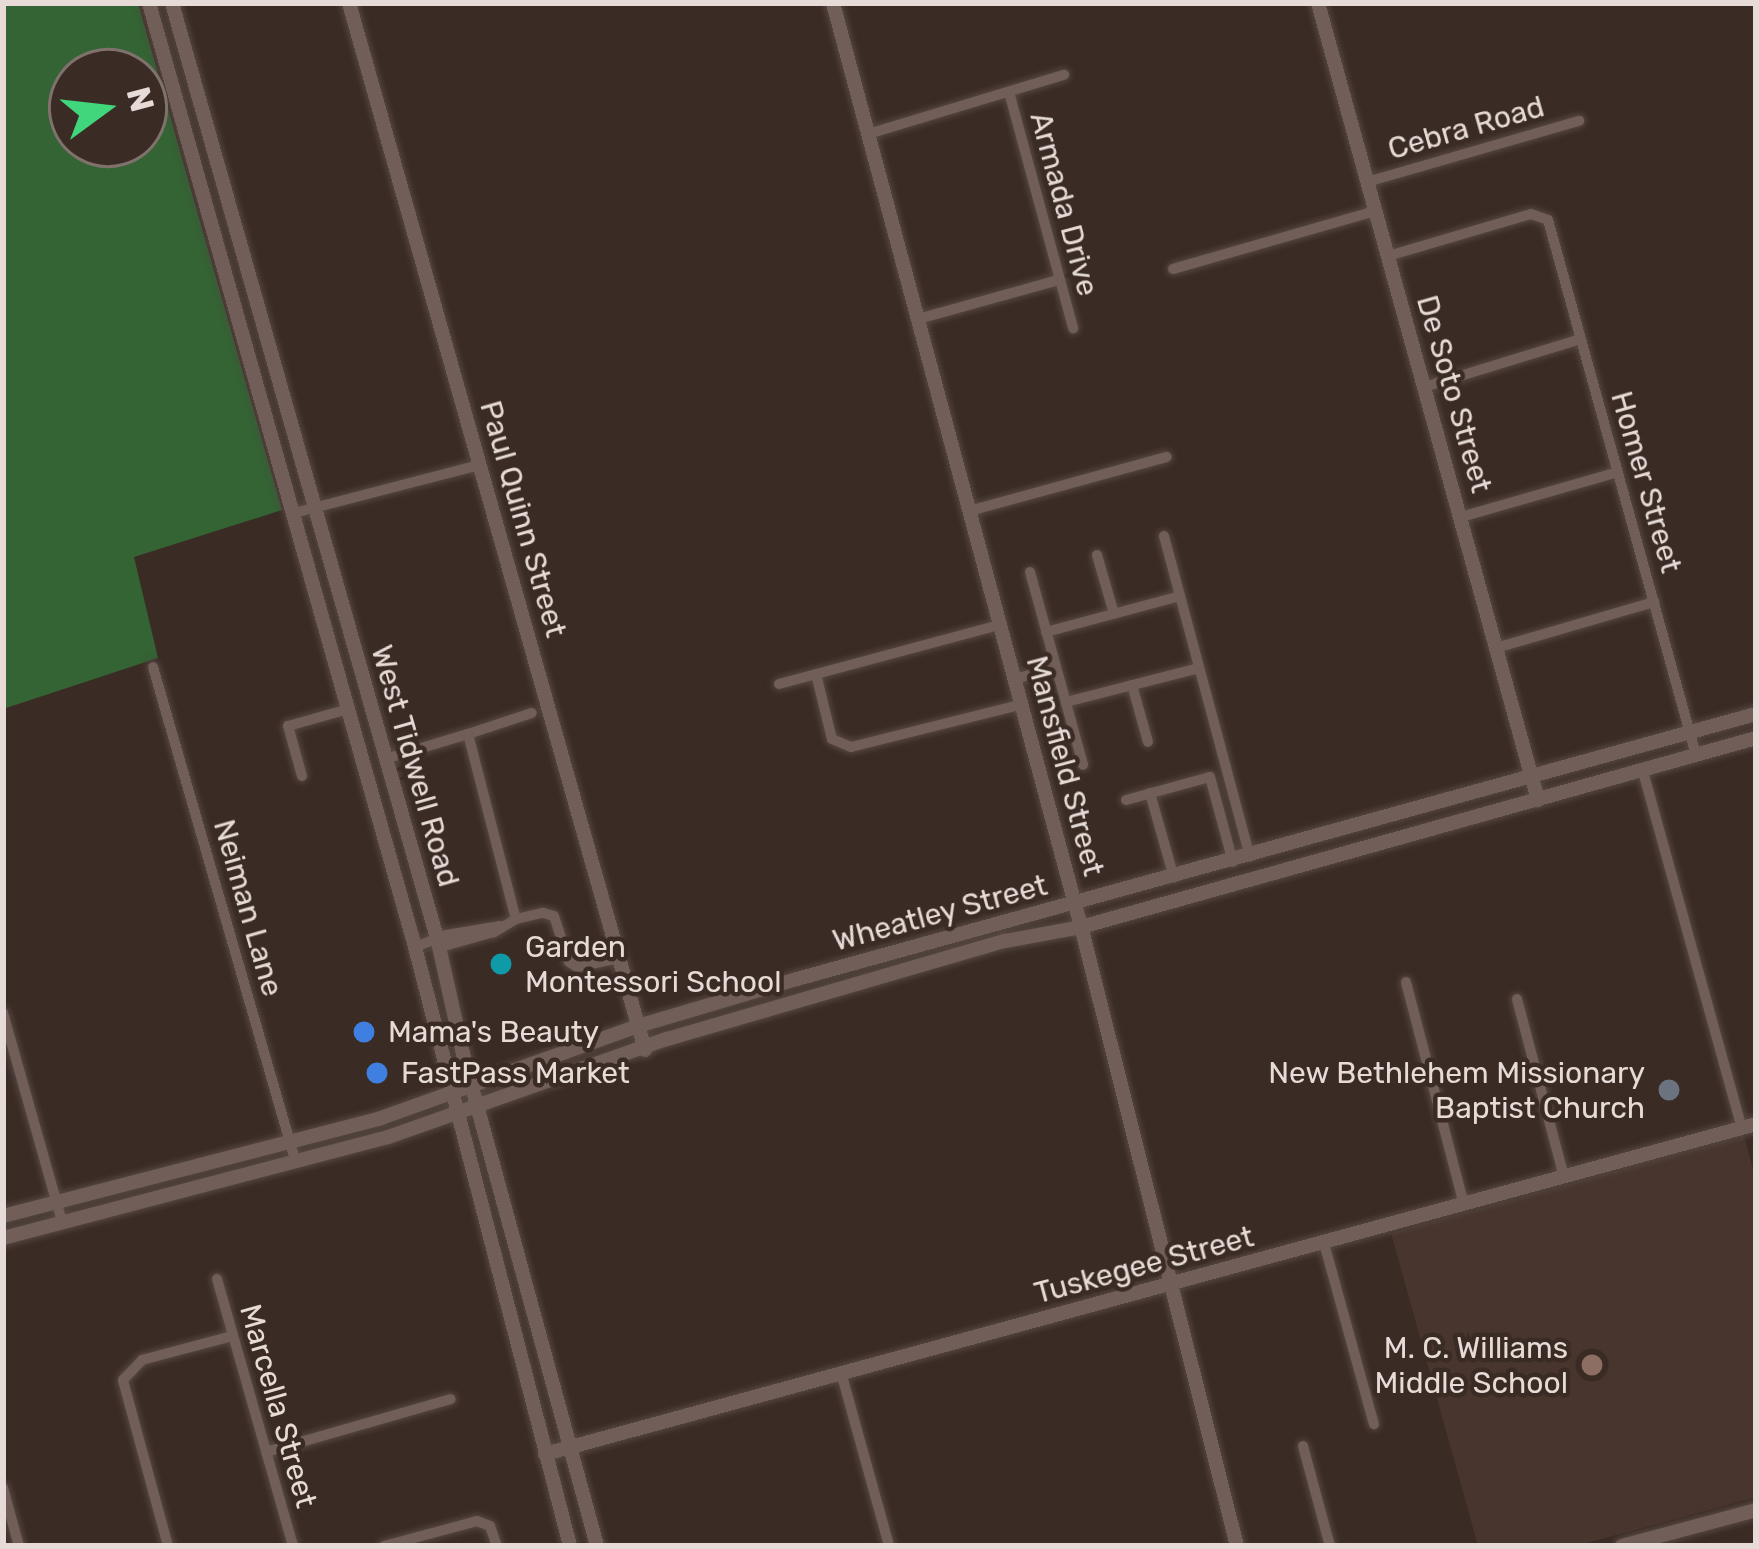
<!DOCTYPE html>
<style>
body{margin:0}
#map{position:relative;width:1759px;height:1549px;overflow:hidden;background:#3b2b25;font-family:Rubik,sans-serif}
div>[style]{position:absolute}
.education>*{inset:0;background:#48352e}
.green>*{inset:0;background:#346334}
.roads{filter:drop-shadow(0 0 3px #554742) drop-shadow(0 0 3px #554742)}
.street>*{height:10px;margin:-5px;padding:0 5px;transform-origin:5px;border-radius:5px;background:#715e58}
.secondary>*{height:14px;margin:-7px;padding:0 7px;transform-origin:7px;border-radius:7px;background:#715e58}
.dots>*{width:33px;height:33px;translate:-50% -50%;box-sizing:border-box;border:6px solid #3b2b25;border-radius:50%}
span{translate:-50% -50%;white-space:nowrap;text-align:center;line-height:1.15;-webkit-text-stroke:9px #3b2b25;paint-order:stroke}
.street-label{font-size:30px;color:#e6dbd7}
.poi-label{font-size:30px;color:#e6dbd7}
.left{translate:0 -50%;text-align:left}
.right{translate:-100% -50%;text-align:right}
.frame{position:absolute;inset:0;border:6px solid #e6dbd7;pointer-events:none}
.north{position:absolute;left:48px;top:48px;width:120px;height:120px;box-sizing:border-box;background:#3b2b25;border:3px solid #7f716c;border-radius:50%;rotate:75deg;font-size:33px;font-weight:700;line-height:48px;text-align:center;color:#e6dbd7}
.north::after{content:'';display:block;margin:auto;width:42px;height:54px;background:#40d77c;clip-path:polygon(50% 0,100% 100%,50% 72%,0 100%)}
</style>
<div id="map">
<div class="education">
<div style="clip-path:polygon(1744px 1135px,1756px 1181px,1756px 1497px,1575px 1546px,1478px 1546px,1391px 1233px)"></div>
</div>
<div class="green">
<div style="clip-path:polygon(evenodd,3px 3px,138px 3px,282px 510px,134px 557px,158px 658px,3px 709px,3px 3px,72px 72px,144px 72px,144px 144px,72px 144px,72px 72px)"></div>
</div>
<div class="roads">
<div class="street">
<div style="left:1009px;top:92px;width:245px;rotate:74.8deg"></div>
<div style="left:868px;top:134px;width:205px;rotate:-16.8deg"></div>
<div style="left:1367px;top:182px;width:221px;rotate:-16.1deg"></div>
<div style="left:1388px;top:256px;width:149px;rotate:-16.4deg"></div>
<div style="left:1531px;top:214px;width:18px;rotate:19deg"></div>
<div style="left:1548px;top:220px;width:555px;rotate:74.54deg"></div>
<div style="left:1173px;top:269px;width:210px;rotate:-16deg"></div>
<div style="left:918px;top:319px;width:146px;rotate:-15.5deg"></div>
<div style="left:1424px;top:387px;width:164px;rotate:-17deg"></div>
<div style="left:969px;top:511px;width:205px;rotate:-15.3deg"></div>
<div style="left:294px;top:513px;width:191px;rotate:-14.5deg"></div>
<div style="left:1461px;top:517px;width:163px;rotate:-16deg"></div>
<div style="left:1164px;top:536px;width:332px;rotate:75deg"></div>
<div style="left:1097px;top:555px;width:61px;rotate:73.9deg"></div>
<div style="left:1030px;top:572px;width:200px;rotate:74.6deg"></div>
<div style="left:1046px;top:632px;width:139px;rotate:-15deg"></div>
<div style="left:1496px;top:648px;width:165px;rotate:-16.2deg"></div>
<div style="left:153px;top:667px;width:516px;rotate:73.92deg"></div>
<div style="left:816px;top:674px;width:67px;rotate:76.2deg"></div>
<div style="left:832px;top:739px;width:21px;rotate:23deg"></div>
<div style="left:851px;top:747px;width:174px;rotate:-14deg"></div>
<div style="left:1014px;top:679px;width:43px;rotate:-14.7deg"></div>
<div style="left:779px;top:684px;width:228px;rotate:-15deg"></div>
<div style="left:1132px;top:685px;width:59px;rotate:74.3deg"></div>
<div style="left:1066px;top:702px;width:137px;rotate:-14.3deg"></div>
<div style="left:468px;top:734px;width:67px;rotate:-18.2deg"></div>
<div style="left:385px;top:759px;width:87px;rotate:-16.8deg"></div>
<div style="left:468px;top:734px;width:191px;rotate:75.5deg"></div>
<div style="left:516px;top:919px;width:26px;rotate:149deg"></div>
<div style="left:494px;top:932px;width:49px;rotate:164.5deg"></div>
<div style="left:447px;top:945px;width:6px;rotate:-129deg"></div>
<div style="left:1642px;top:768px;width:374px;rotate:74.5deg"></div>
<div style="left:302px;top:776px;width:52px;rotate:-105.6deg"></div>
<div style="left:288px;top:726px;width:63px;rotate:-15.6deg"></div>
<div style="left:1150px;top:793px;width:88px;rotate:74.2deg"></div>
<div style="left:1126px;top:800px;width:87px;rotate:-15.3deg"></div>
<div style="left:1210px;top:777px;width:88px;rotate:74.9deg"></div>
<div style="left:516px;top:919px;width:28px;rotate:-13deg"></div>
<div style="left:543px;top:913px;width:11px;rotate:15deg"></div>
<div style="left:554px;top:916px;width:48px;rotate:71.9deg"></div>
<div style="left:569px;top:962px;width:9px;rotate:32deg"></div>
<div style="left:577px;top:967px;width:43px;rotate:-12.1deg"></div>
<div style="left:415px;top:947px;width:33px;rotate:-21deg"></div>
<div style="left:446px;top:935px;width:55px;rotate:-9.5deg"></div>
<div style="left:1406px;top:982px;width:229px;rotate:75.4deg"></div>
<div style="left:1517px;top:999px;width:184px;rotate:75.2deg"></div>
<div style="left:3px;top:1013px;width:217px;rotate:74.2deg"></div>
<div style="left:1324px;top:1243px;width:188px;rotate:74.6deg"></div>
<div style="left:217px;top:1279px;width:278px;rotate:74.1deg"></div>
<div style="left:842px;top:1376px;width:176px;rotate:74.5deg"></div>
<div style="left:1303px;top:1446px;width:104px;rotate:74.9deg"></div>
<div style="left:266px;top:1452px;width:192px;rotate:-16deg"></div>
<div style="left:3px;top:1488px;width:60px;rotate:74.6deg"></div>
<div style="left:168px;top:1546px;width:172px;rotate:-105.2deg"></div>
<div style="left:123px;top:1380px;width:28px;rotate:-46deg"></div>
<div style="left:142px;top:1360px;width:93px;rotate:-14.9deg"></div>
<div style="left:384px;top:1546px;width:96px;rotate:-15deg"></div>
<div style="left:477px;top:1521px;width:14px;rotate:21deg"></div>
<div style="left:490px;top:1526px;width:21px;rotate:71deg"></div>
</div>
<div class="secondary">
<div style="left:149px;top:3px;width:981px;rotate:74.26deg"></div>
<div style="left:415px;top:947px;width:619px;rotate:75.49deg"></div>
<div style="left:172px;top:3px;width:976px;rotate:74.18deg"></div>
<div style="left:438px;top:942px;width:115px;rotate:77.4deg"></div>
<div style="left:463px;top:1054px;width:510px;rotate:74.76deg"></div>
<div style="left:349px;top:3px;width:1088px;rotate:74.21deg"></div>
<div style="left:833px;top:3px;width:968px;rotate:74.97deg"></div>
<div style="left:1084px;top:938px;width:627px;rotate:75.88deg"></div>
<div style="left:1318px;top:3px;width:827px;rotate:74.57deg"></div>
<div style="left:3px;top:1216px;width:390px;rotate:-14.5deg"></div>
<div style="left:381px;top:1118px;width:273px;rotate:-19.7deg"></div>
<div style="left:638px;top:1026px;width:166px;rotate:-16.5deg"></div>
<div style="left:797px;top:979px;width:995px;rotate:-15.45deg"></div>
<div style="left:3px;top:1238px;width:398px;rotate:-14.7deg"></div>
<div style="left:388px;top:1137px;width:296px;rotate:-19.4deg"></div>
<div style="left:667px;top:1039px;width:352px;rotate:-16.2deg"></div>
<div style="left:1005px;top:941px;width:77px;rotate:-10.4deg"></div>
<div style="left:1081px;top:927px;width:701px;rotate:-15.64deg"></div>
<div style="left:545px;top:1454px;width:1255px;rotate:-15.24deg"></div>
<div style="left:1622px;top:1546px;width:139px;rotate:-15deg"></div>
</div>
</div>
<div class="dots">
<div style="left:501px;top:964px;background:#0f9aa8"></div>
<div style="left:364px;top:1032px;background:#3f7fe0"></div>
<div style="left:377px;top:1073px;background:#3f7fe0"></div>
<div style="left:1669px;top:1090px;background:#6b7280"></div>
<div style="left:1592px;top:1365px;background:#8d6e63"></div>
</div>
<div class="street-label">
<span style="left:1466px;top:128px;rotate:-16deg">Cebra Road</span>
<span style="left:1064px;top:204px;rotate:75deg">Armada Drive</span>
<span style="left:1454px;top:394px;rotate:74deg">De Soto Street</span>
<span style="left:1646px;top:482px;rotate:74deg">Homer Street</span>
<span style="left:523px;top:519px;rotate:74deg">Paul Quinn Street</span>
<span style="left:415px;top:766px;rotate:74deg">West Tidwell Road</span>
<span style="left:1065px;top:766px;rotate:75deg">Mansfield Street</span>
<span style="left:248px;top:908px;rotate:74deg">Neiman Lane</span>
<span style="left:940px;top:913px;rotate:-15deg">Wheatley Street</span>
<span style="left:1144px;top:1265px;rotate:-15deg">Tuskegee Street</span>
<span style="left:278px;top:1406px;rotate:74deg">Marcella Street</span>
</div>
<div class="poi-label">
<span class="left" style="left:525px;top:964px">Garden<br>Montessori School</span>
<span class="left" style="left:388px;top:1032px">Mama's Beauty</span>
<span class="left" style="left:401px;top:1073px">FastPass Market</span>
<span class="right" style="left:1645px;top:1090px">New Bethlehem Missionary<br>Baptist Church</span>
<span class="right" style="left:1568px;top:1365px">M. C. Williams<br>Middle School</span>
</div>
<div class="frame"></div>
<div class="north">N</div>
</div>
